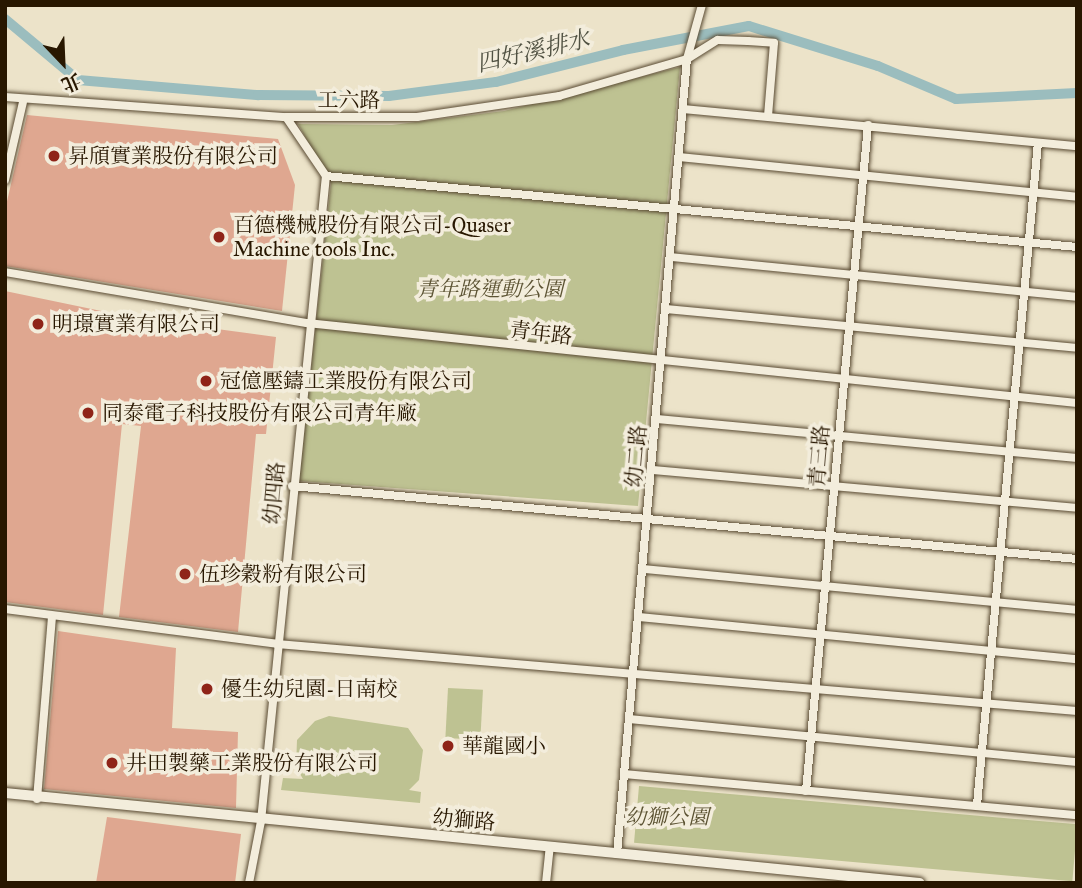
<!DOCTYPE html>
<meta charset="utf-8">
<style>
body{margin:0}
#map{position:relative;width:1082px;height:888px;overflow:hidden;background:#ece3c9;font-family:"IM FELL Great Primer","Noto Serif TC",serif}
div>[style]{position:absolute}
.green>*{inset:0;background:#bec292;transform-origin:0 0}
.canal>*{height:10px;margin:-5px;padding:0 5px;transform-origin:5px;border-radius:5px;background:#9bbdbe}
.building>*{inset:0;background:#dfa790}
.roads{filter:drop-shadow(0 0 2px #594a32) drop-shadow(0 0 2px #594a32)}
.minor>*{height:8px;margin:-4px;padding:0 4px;transform-origin:4px;border-radius:4px;background:#f3eddc}
.tertiary>*{height:10px;margin:-5px;padding:0 5px;transform-origin:5px;border-radius:5px;background:#f3eddc}
.dots>*{width:19px;height:19px;translate:-50% -50%;box-sizing:border-box;border:4px solid #f3eddc;border-radius:50%}
span{translate:-50% -50%;white-space:nowrap;text-align:center;line-height:1.15;-webkit-text-stroke:7px #f3eddc;paint-order:stroke}
.street-label{font-size:21px;color:#281700}
.poi-label{font-size:21px;color:#281700}
.left{translate:0 -50%;text-align:left}
.park-label{font-size:21px;color:#5c5333;font-style:italic}
.water-label{font-size:23px;color:#505142;font-style:italic}
.frame{position:absolute;inset:0;border:7px solid #281700;pointer-events:none}
.north{position:absolute;left:28px;top:28px;width:70px;height:70px;-webkit-text-stroke:5px #f3eddc;paint-order:stroke;rotate:157deg;font-size:19px;font-weight:700;line-height:28px;text-align:center;color:#281700}
.north::after{content:'';display:block;margin:auto;width:24px;height:32px;background:#281700;clip-path:polygon(50% 0,100% 100%,50% 72%,0 100%)}
</style>
<div id="map">
<div class="green">
<div style="clip-path:polygon(680px 67px,638px 506px,299px 481px,331px 183px,298px 124px,392px 125px,504px 111px)"></div>
<div style="left:448px;top:688px;width:35px;height:50px;rotate:3deg"></div>
<div style="clip-path:polygon(329px 716px,408px 728px,423px 750px,419px 780px,409px 790px,421px 792px,420px 803px,281px 790px,283px 778px,303px 779px,296px 767px,297px 740px,315px 721px)"></div>
<div style="left:639px;top:786px;width:440px;height:57px;rotate:5deg"></div>
</div>
<div class="canal">
<div style="left:5px;top:19px;width:95px;rotate:39.9deg"></div>
<div style="left:78px;top:80px;width:181px;rotate:4.8deg"></div>
<div style="left:258px;top:95px;width:131px;rotate:0.4deg"></div>
<div style="left:389px;top:96px;width:108px;rotate:-7.5deg"></div>
<div style="left:496px;top:82px;width:131px;rotate:-14.1deg"></div>
<div style="left:623px;top:50px;width:128px;rotate:-10.8deg"></div>
<div style="left:749px;top:26px;width:135px;rotate:17.2deg"></div>
<div style="left:878px;top:66px;width:85px;rotate:22.9deg"></div>
<div style="left:956px;top:99px;width:121px;rotate:-2.8deg"></div>
</div>
<div class="building">
<div style="clip-path:polygon(27px 115px,278px 139px,295px 185px,282px 311px,5px 266px,5px 210px)"></div>
<div style="clip-path:polygon(5px 291px,135px 318px,276px 337px,266px 434px,256px 434px,238px 632px,119px 617px,141px 426px,122px 424px,103px 615px,5px 602px)"></div>
<div style="clip-path:polygon(58px 631px,176px 648px,172px 728px,238px 732px,236px 808px,44px 789px)"></div>
<div style="clip-path:polygon(107px 817px,241px 834px,235px 883px,96px 883px)"></div>
</div>
<div class="roads">
<div class="minor">
<div style="left:5px;top:97px;width:282px;rotate:4.1deg"></div>
<div style="left:286px;top:117px;width:131px"></div>
<div style="left:417px;top:117px;width:144px;rotate:-8.4deg"></div>
<div style="left:559px;top:96px;width:133px;rotate:-16.1deg"></div>
<div style="left:687px;top:59px;width:36px;rotate:-32deg"></div>
<div style="left:718px;top:40px;width:30px;rotate:2deg"></div>
<div style="left:748px;top:41px;width:26px;rotate:4deg"></div>
<div style="left:774px;top:43px;width:73px;rotate:94.7deg"></div>
<div style="left:683px;top:109px;width:396px;rotate:5.4deg"></div>
<div style="left:679px;top:157px;width:400px;rotate:5.7deg"></div>
<div style="left:326px;top:176px;width:754px;rotate:5.4deg"></div>
<div style="left:5px;top:180px;width:80px;rotate:-77deg"></div>
<div style="left:671px;top:257px;width:408px;rotate:5.6deg"></div>
<div style="left:5px;top:272px;width:306px;rotate:9.6deg"></div>
<div style="left:307px;top:323px;width:774px;rotate:5.93deg"></div>
<div style="left:666px;top:309px;width:413px;rotate:5.4deg"></div>
<div style="left:657px;top:419px;width:422px;rotate:5.3deg"></div>
<div style="left:653px;top:470px;width:426px;rotate:5.1deg"></div>
<div style="left:292px;top:486px;width:788px;rotate:5.31deg"></div>
<div style="left:644px;top:569px;width:435px;rotate:5.4deg"></div>
<div style="left:5px;top:609px;width:274px;rotate:7.3deg"></div>
<div style="left:277px;top:644px;width:803px;rotate:4.79deg"></div>
<div style="left:639px;top:617px;width:440px;rotate:5.5deg"></div>
<div style="left:629px;top:719px;width:450px;rotate:5.5deg"></div>
<div style="left:624px;top:774px;width:455px;rotate:5.2deg"></div>
<div style="left:806px;top:791px;width:669px;rotate:-84.68deg"></div>
<div style="left:37px;top:799px;width:182px;rotate:-85.3deg"></div>
<div style="left:977px;top:805px;width:665px;rotate:-84.74deg"></div>
<div style="left:617px;top:854px;width:798px;rotate:-84.97deg"></div>
<div style="left:687px;top:59px;width:56px;rotate:-74.5deg"></div>
<div style="left:249px;top:883px;width:63px;rotate:-79deg"></div>
<div style="left:261px;top:821px;width:648px;rotate:-84.25deg"></div>
<div style="left:326px;top:176px;width:71px;rotate:-124.1deg"></div>
<div style="left:546px;top:883px;width:36px;rotate:-84deg"></div>
</div>
<div class="tertiary">
<div style="left:5px;top:793px;width:919px;rotate:5.62deg"></div>
</div>
</div>
<div class="dots">
<div style="left:54px;top:156px;background:#8f2418"></div>
<div style="left:219px;top:237px;background:#8f2418"></div>
<div style="left:38px;top:324px;background:#8f2418"></div>
<div style="left:206px;top:381px;background:#8f2418"></div>
<div style="left:88px;top:413px;background:#8f2418"></div>
<div style="left:185px;top:574px;background:#8f2418"></div>
<div style="left:207px;top:689px;background:#8f2418"></div>
<div style="left:448px;top:746px;background:#8f2418"></div>
<div style="left:112px;top:763px;background:#8f2418"></div>
</div>
<div class="street-label">
<span style="left:349px;top:100px">工六路</span>
<span style="left:541px;top:333px;rotate:7deg">青年路</span>
<span style="left:636px;top:456px;rotate:-85deg">幼二路</span>
<span style="left:819px;top:456px;rotate:-85deg">青三路</span>
<span style="left:274px;top:493px;rotate:-85deg">幼四路</span>
<span style="left:464px;top:820px;rotate:5deg">幼獅路</span>
</div>
<div class="poi-label">
<span class="left" style="left:68px;top:156px">昇頎實業股份有限公司</span>
<span class="left" style="left:233px;top:237px">百德機械股份有限公司-Quaser<br>Machine tools Inc.</span>
<span class="left" style="left:52px;top:324px">明璟實業有限公司</span>
<span class="left" style="left:220px;top:381px">冠億壓鑄工業股份有限公司</span>
<span class="left" style="left:102px;top:413px">同泰電子科技股份有限公司青年廠</span>
<span class="left" style="left:199px;top:574px">伍珍穀粉有限公司</span>
<span class="left" style="left:221px;top:689px">優生幼兒園-日南校</span>
<span class="left" style="left:462px;top:746px">華龍國小</span>
<span class="left" style="left:126px;top:763px">井田製藥工業股份有限公司</span>
</div>
<div class="park-label">
<span style="left:490px;top:289px">青年路運動公園</span>
<span style="left:667px;top:817px">幼獅公園</span>
</div>
<div class="water-label">
<span style="left:533px;top:51px;rotate:-13deg">四好溪排水</span>
</div>
<div class="frame"></div>
<div class="north">北</div>
</div>
